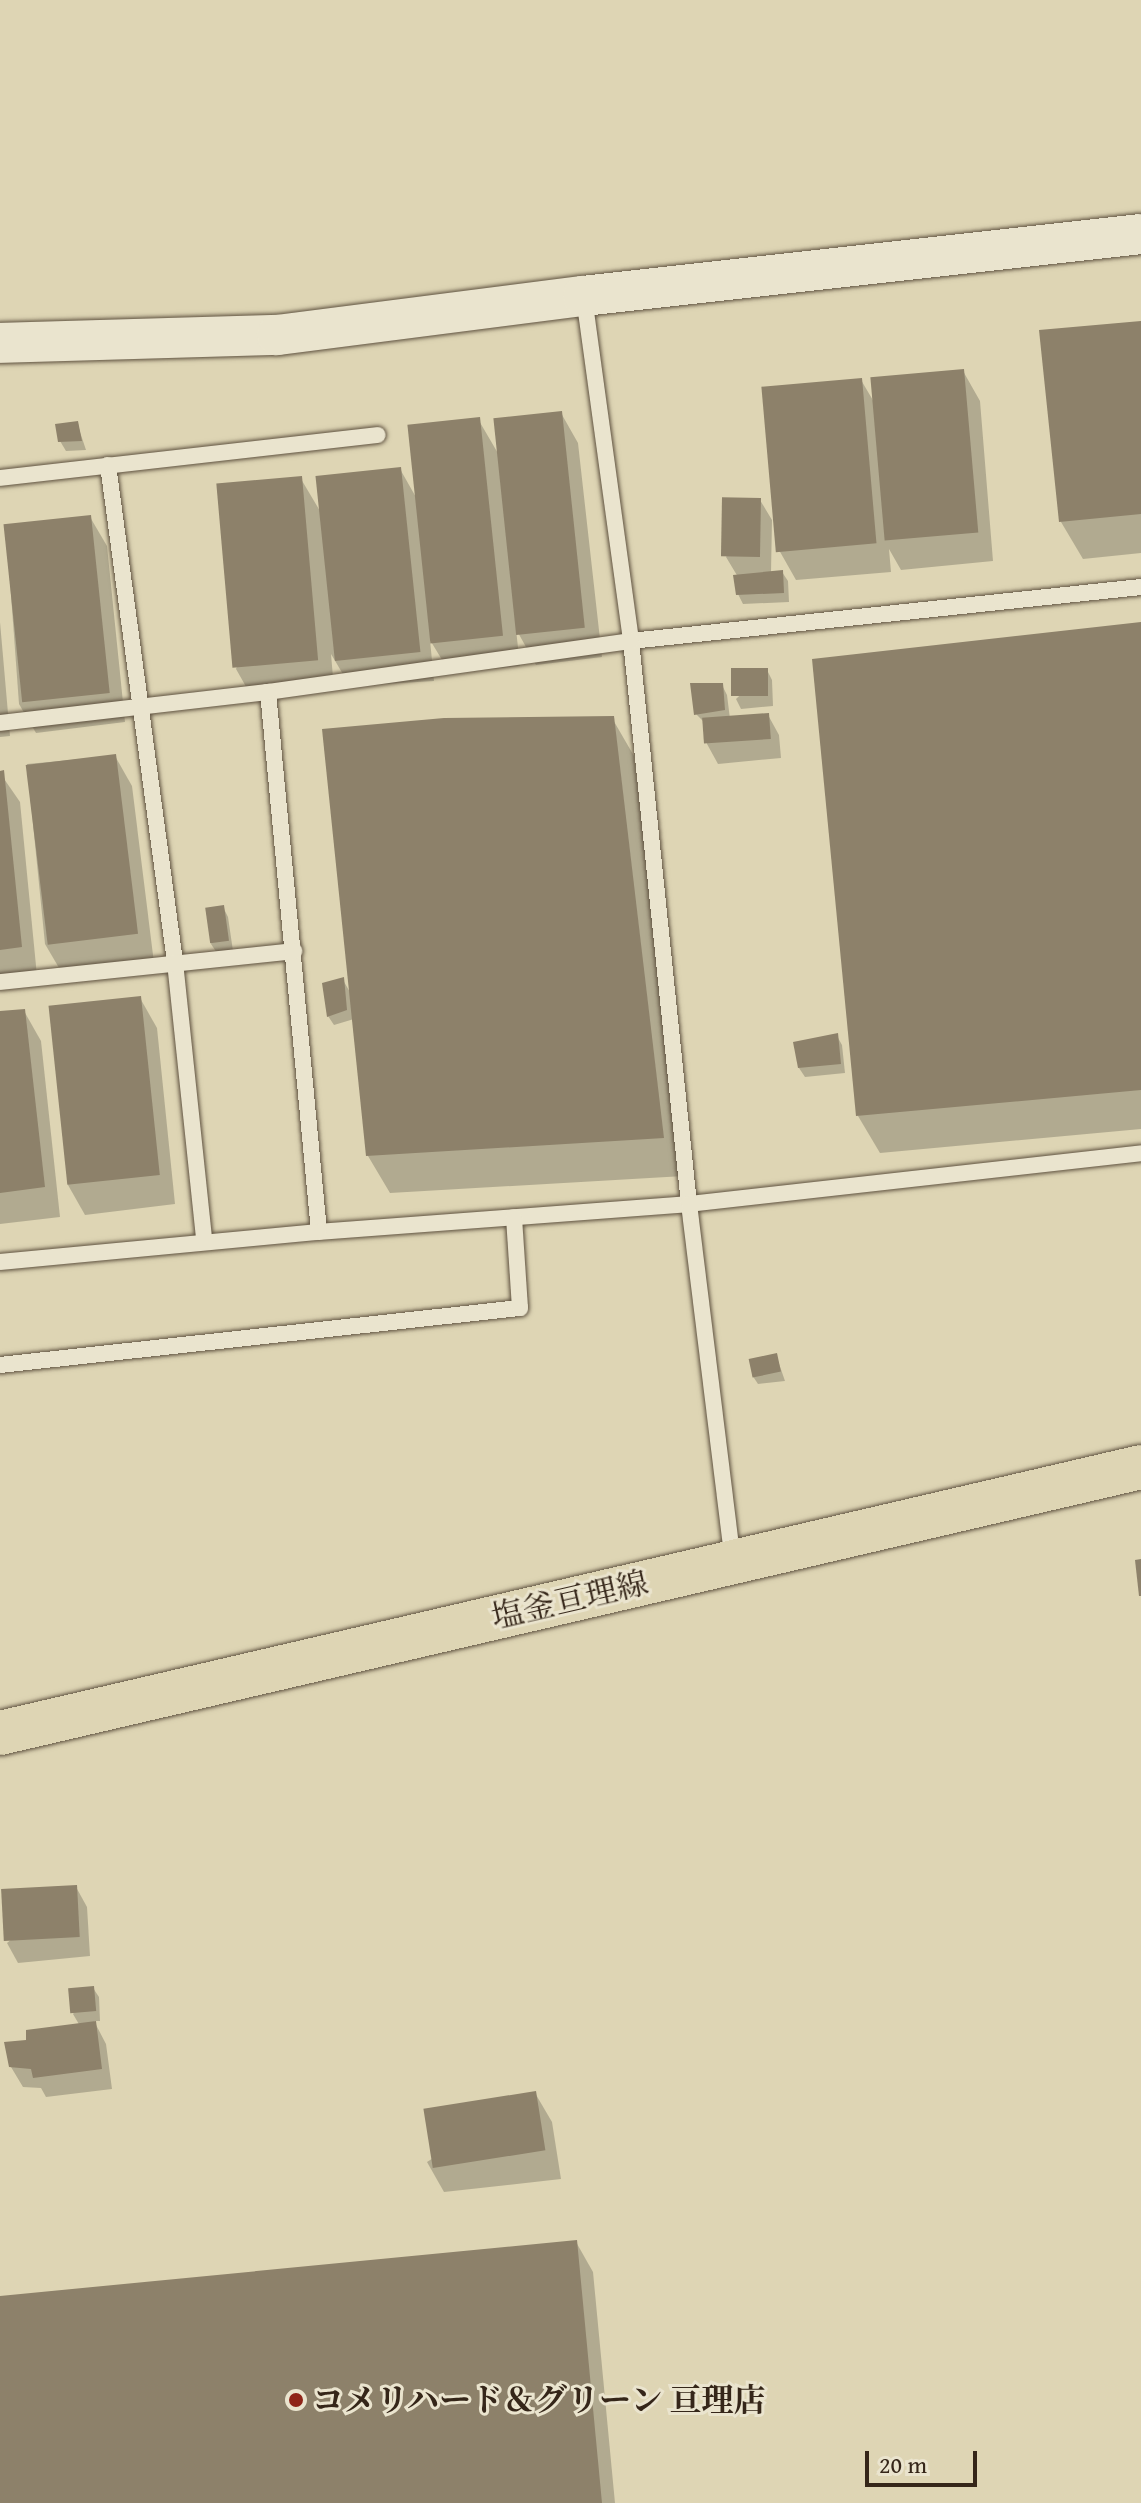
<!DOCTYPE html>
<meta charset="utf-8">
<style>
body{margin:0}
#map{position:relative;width:1141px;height:2503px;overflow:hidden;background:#ded5b4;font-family:"Gentium Book Plus","Noto Serif JP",serif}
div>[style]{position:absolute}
.shadow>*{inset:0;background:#0003}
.building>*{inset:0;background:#8d816a;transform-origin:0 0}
.roads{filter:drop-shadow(0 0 2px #5f5240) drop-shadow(0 0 2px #5f5240)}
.service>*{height:16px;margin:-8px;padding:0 8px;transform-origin:8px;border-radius:8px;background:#eae4ce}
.tertiary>*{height:40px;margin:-20px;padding:0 20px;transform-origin:20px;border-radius:20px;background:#eae4ce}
.primary>*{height:44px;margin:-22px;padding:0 22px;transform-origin:22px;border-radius:22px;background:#ded5b4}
.dots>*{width:22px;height:22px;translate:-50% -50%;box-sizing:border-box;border:4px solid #eae4ce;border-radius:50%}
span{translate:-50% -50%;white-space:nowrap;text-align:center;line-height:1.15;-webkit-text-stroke:6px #eae4ce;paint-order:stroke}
.street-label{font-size:32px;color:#352619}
.poi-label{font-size:32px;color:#352619;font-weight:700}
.left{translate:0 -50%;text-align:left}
.scale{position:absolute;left:865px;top:2451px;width:112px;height:36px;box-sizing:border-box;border:4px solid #352619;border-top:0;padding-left:10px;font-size:24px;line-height:28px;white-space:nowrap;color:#352619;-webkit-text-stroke:6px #eae4ce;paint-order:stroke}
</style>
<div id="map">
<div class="shadow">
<div style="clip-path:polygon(1141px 323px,1141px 553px,1083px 559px,1061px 522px)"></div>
<div style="clip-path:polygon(963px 371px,980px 401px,993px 561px,901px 570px,889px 549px,891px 572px,796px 580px,779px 550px,861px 380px,874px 402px)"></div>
<div style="clip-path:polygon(561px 413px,578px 443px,602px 657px,536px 665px,516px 629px,520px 666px,450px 673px,430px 640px,434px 681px,350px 686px,331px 654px,334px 689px,253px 699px,236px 669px,301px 479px,320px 511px,400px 469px,417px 499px,478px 419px,499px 455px)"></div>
<div style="clip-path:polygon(77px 423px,86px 450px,66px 451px,60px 441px)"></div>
<div style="clip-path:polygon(760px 500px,772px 520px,771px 573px,782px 572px,788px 581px,789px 602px,743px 604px,738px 594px,738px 577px,726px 557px)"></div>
<div style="clip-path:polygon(90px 517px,107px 546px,125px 722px,36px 733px,19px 704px,6px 527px)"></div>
<div style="clip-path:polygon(0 622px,10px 736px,0 737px)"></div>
<div style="clip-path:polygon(1141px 624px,1141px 1129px,880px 1153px,858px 1116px)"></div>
<div style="clip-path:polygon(767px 670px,772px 680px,773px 706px,741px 709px,736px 699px)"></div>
<div style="clip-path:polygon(722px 685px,727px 695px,730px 719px,768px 715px,779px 735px,781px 758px,718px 764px,707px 744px,705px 723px,696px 714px)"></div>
<div style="clip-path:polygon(612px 718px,634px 756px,684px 1176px,390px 1193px,368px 1156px,354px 1019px,334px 1025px,328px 1016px,343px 980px,351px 994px)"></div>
<div style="clip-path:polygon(115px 756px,132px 786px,154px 963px,62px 973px,45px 944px,27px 764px)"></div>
<div style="clip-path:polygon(0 773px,20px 802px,37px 976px,0 981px)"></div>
<div style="clip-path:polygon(223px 907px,228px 917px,233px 951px,217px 953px,211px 944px)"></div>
<div style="clip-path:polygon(140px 998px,157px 1028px,175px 1204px,85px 1215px,68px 1185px)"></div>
<div style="clip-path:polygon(24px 1011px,41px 1041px,60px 1217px,0 1224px,0 1013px)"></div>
<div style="clip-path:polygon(837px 1036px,842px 1045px,845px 1073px,805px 1077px,799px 1068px)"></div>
<div style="clip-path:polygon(776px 1355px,785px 1381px,758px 1384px,752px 1375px)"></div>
<div style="clip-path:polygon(76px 1887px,87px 1907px,90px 1956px,18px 1963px,7px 1943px)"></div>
<div style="clip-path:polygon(93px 1988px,99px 1997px,100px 2021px,94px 2021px,106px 2044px,112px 2089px,46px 2097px,41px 2088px,23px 2087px,11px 2067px,28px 2042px,80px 2026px,73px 2014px)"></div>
<div style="clip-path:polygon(535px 2093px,552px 2122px,561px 2179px,444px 2192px,427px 2162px)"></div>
<div style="clip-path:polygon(576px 2242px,593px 2272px,615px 2503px,0 2503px,0 2298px)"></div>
</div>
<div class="building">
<div style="clip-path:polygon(1141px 321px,1141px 514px,1059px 522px,1039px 330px)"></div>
<div style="left:964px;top:369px;width:164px;height:94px;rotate:85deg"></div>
<div style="left:862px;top:378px;width:166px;height:101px;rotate:85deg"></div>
<div style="left:562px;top:411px;width:218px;height:69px;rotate:84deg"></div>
<div style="left:480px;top:417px;width:220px;height:73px;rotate:84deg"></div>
<div style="clip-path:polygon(78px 421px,82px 441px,58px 442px,55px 424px)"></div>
<div style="left:401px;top:467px;width:186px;height:86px;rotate:84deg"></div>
<div style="left:302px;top:476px;width:185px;height:86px;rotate:85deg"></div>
<div style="left:761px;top:498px;width:59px;height:39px;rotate:91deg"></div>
<div style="left:91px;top:515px;width:179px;height:88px;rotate:84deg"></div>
<div style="clip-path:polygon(783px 570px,784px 593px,736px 595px,733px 575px)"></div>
<div style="clip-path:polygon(1141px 622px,1141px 1090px,856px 1116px,812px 659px)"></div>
<div style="left:768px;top:668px;width:28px;height:37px;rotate:90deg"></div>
<div style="clip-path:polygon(690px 683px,723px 683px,725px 710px,694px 715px)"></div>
<div style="left:769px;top:713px;width:26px;height:67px;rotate:86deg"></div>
<div style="clip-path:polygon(614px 716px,664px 1138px,366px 1156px,322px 729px,444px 718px)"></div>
<div style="left:116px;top:754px;width:181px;height:91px;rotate:83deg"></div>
<div style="clip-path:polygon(4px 770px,22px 947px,0 950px,0 771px)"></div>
<div style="left:224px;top:905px;width:36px;height:19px;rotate:82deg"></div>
<div style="clip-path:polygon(344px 977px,347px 1010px,327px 1017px,322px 983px)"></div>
<div style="left:141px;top:996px;width:180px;height:93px;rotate:84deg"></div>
<div style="clip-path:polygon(25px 1009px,45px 1187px,0 1193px,0 1011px)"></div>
<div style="clip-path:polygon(838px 1033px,841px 1064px,798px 1068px,793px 1042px)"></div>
<div style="left:777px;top:1353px;width:19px;height:29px;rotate:78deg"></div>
<div style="clip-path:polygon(1141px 1559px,1141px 1596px,1139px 1596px,1135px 1560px)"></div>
<div style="left:77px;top:1885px;width:52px;height:76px;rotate:87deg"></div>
<div style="left:94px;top:1986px;width:25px;height:26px;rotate:85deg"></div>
<div style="clip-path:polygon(96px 2021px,102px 2069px,33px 2078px,31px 2069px,9px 2067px,4px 2042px,26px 2040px,26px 2030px)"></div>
<div style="left:536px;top:2091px;width:60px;height:114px;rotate:81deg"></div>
<div style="clip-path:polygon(577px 2240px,602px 2503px,0 2503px,0 2296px)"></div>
</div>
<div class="roads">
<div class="service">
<div style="left:584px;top:297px;width:347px;rotate:82.2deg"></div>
<div style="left:631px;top:641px;width:566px;rotate:84.12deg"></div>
<div style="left:689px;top:1204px;width:360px;rotate:83deg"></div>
<div style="left:108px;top:465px;width:501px;rotate:82.32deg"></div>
<div style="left:175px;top:962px;width:280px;rotate:84deg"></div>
<div style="left:0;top:478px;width:380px;rotate:-6.5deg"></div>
<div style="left:1141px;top:587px;width:513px;rotate:173.96deg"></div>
<div style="left:631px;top:641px;width:367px;rotate:172deg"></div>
<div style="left:268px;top:692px;width:542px;rotate:84.6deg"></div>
<div style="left:319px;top:1232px;width:371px;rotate:-4.3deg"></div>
<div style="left:689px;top:1204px;width:455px;rotate:-6.4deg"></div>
<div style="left:0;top:723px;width:270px;rotate:-6.6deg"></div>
<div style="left:0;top:982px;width:296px;rotate:-6deg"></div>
<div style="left:0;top:1262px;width:320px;rotate:-5.4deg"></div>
<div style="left:0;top:1365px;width:523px;rotate:-6.26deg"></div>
<div style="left:520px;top:1308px;width:91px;rotate:-93.8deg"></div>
</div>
<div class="tertiary">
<div style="left:0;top:343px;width:277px;rotate:-1.7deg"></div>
<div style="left:277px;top:335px;width:308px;rotate:-7.3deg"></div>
<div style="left:583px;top:296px;width:561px;rotate:-6.34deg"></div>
</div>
<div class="primary">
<div style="left:0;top:1733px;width:1172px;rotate:-13.12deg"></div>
</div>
</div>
<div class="dots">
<div style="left:296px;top:2400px;background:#8f2418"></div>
</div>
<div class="street-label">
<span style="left:570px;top:1600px;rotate:-13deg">塩釜亘理線</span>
</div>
<div class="poi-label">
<span class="left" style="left:312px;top:2400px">コメリハード＆グリーン 亘理店</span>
</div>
<div class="scale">20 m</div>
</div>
